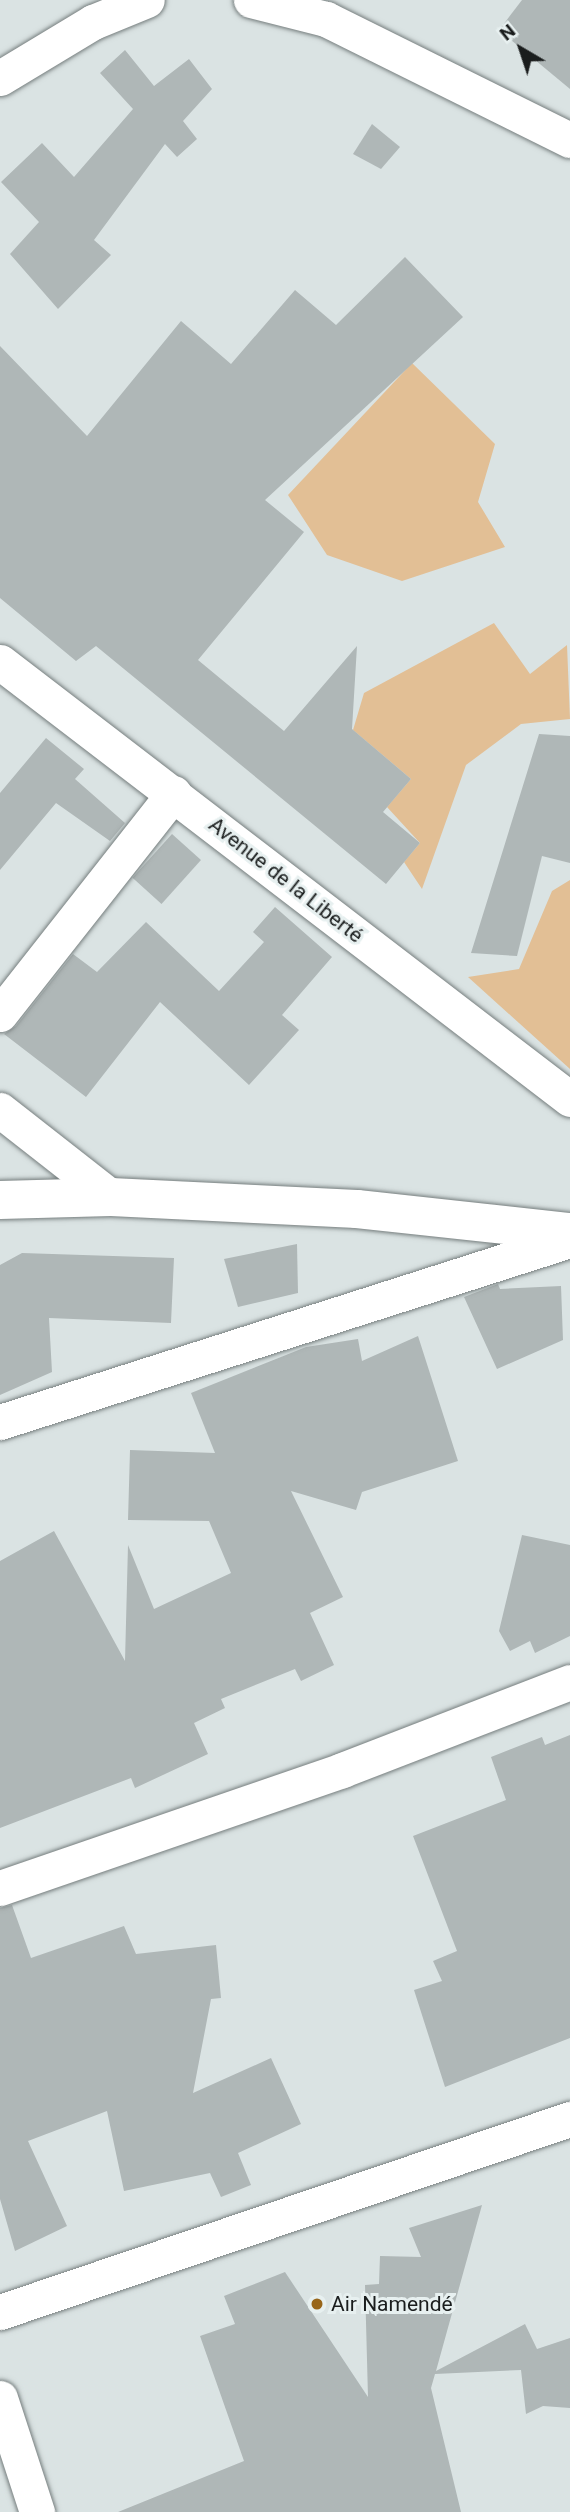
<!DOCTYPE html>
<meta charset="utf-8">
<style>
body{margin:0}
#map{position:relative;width:570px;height:2512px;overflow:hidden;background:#dae3e3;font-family:Roboto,sans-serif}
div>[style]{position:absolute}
.green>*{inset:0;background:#e2bf95}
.building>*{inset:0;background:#afb7b7;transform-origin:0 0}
.roads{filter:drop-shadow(0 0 2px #767e7e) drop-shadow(0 0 2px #767e7e)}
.street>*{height:35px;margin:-17.5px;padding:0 17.5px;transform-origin:17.5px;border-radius:17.5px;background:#fff}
.secondary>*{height:38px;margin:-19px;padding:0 19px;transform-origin:19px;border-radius:19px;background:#fff}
.dots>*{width:19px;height:19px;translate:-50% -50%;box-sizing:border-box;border:4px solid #e7f0f0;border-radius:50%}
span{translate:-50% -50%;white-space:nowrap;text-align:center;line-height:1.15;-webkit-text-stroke:6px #e7f0f0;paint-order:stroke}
.street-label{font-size:21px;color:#1a1d1d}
.poi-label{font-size:21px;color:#1a1d1d}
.left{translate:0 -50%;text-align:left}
.north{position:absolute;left:486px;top:14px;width:70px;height:70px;-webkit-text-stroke:5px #e7f0f0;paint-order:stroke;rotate:321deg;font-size:19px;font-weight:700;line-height:28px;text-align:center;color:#1a1d1d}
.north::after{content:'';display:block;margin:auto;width:24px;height:32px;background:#1a1d1d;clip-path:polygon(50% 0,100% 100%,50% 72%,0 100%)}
</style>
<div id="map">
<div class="green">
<div style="clip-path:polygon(412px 363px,495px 444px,478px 502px,505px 547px,402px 581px,327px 555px,288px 495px)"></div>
<div style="clip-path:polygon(494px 623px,530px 674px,567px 645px,570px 719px,521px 724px,466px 765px,422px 889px,404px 862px,420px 843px,387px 807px,411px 779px,353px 730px,364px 693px)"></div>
<div style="clip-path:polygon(570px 880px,570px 1069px,468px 977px,519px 969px,552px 891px)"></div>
</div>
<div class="building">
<div style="clip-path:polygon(522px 0,570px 0,570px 89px,499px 30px)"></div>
<div style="clip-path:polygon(125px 50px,154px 86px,189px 59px,212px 89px,183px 121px,197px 139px,177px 157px,165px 144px,94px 240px,111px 255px,58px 309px,10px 254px,39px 222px,1px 182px,42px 143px,74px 177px,133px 109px,100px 73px)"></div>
<div style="clip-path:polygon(372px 124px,400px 147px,381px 169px,353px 154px)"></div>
<div style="clip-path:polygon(405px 257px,463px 317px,265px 500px,304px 532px,198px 660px,284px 731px,357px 646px,352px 729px,411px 779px,383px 812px,420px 843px,386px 884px,96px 646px,76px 661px,0 598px,0 346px,87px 436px,181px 321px,231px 364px,295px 290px,336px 325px)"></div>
<div style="clip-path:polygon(539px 734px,570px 736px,570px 863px,542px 856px,517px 956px,471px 953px)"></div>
<div style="clip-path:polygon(46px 738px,84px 769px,75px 779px,125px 823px,110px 841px,56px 803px,0 870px,0 793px)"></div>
<div style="left:172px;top:834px;width:39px;height:59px;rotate:42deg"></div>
<div style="clip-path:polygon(275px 907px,332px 957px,282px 1015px,299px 1030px,249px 1085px,160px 1002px,86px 1097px,4px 1034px,16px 1026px,73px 954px,97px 972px,146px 922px,219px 991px,264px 942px,253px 932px)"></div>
<div style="clip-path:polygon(297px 1244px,298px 1293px,238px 1307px,224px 1259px)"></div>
<div style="clip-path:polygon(22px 1253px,174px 1258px,171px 1323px,49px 1318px,52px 1372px,0 1395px,0 1265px)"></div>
<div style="clip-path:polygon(498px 1284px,500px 1289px,561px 1286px,563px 1340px,497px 1369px,464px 1297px)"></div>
<div style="clip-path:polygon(418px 1336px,458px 1461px,362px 1492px,356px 1510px,291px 1491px,343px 1597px,310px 1613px,334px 1665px,301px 1681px,295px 1669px,221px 1699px,225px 1708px,194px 1723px,208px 1754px,135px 1788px,131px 1778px,0 1828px,0 1561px,54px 1531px,125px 1661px,128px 1545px,154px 1609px,231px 1573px,209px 1521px,128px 1520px,130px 1450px,215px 1453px,191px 1393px,306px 1347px,358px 1339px,362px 1361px)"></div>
<div style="clip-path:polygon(522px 1535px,570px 1545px,570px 1636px,535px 1653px,530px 1641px,510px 1651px,499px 1631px)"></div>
<div style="clip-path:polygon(570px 1735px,570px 2038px,445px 2087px,414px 1990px,442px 1981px,433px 1961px,457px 1951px,413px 1836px,506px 1800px,491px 1757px,542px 1737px,545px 1745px)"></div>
<div style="clip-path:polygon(12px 1905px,31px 1958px,124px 1926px,136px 1954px,216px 1945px,221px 1998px,211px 1999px,193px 2093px,271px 2058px,301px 2124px,238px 2153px,251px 2185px,221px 2197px,210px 2173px,124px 2191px,107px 2111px,28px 2141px,67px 2226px,15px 2251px,0 2199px,0 1908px)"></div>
<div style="clip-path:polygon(482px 2205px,436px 2371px,525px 2324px,537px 2349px,570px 2338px,570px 2408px,543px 2406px,526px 2414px,521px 2370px,435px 2374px,431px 2388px,461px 2512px,118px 2512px,244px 2461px,200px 2336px,235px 2324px,224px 2296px,285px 2272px,368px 2397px,365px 2285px,379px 2284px,380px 2256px,421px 2257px,409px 2228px)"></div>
</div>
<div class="roads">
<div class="street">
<div style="left:251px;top:0;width:77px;rotate:14.2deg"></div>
<div style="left:326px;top:19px;width:272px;rotate:26.4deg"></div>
<div style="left:0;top:78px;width:109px;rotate:-31.1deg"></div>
<div style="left:93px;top:22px;width:58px;rotate:-22.2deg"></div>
<div style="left:0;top:662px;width:718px;rotate:37.48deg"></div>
<div style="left:0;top:1014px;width:281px;rotate:-51.8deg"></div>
<div style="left:0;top:1110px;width:141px;rotate:38.1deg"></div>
<div style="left:0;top:1422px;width:598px;rotate:-17.71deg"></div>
<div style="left:0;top:1888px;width:362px;rotate:-19deg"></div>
<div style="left:342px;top:1770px;width:244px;rotate:-21.1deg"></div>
<div style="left:0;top:2312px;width:602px;rotate:-18.71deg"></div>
<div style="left:0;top:2398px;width:120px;rotate:72deg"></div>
</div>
<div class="secondary">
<div style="left:0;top:1200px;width:111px;rotate:-1.5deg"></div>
<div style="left:111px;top:1197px;width:246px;rotate:2.8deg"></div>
<div style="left:357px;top:1209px;width:214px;rotate:6.2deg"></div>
</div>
</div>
<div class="dots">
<div style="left:317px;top:2304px;background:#986519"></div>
</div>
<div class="street-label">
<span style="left:286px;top:880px;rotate:38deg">Avenue de la Liberté</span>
</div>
<div class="poi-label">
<span class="left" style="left:331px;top:2304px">Air Namendé</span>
</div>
<div class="north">N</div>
</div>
